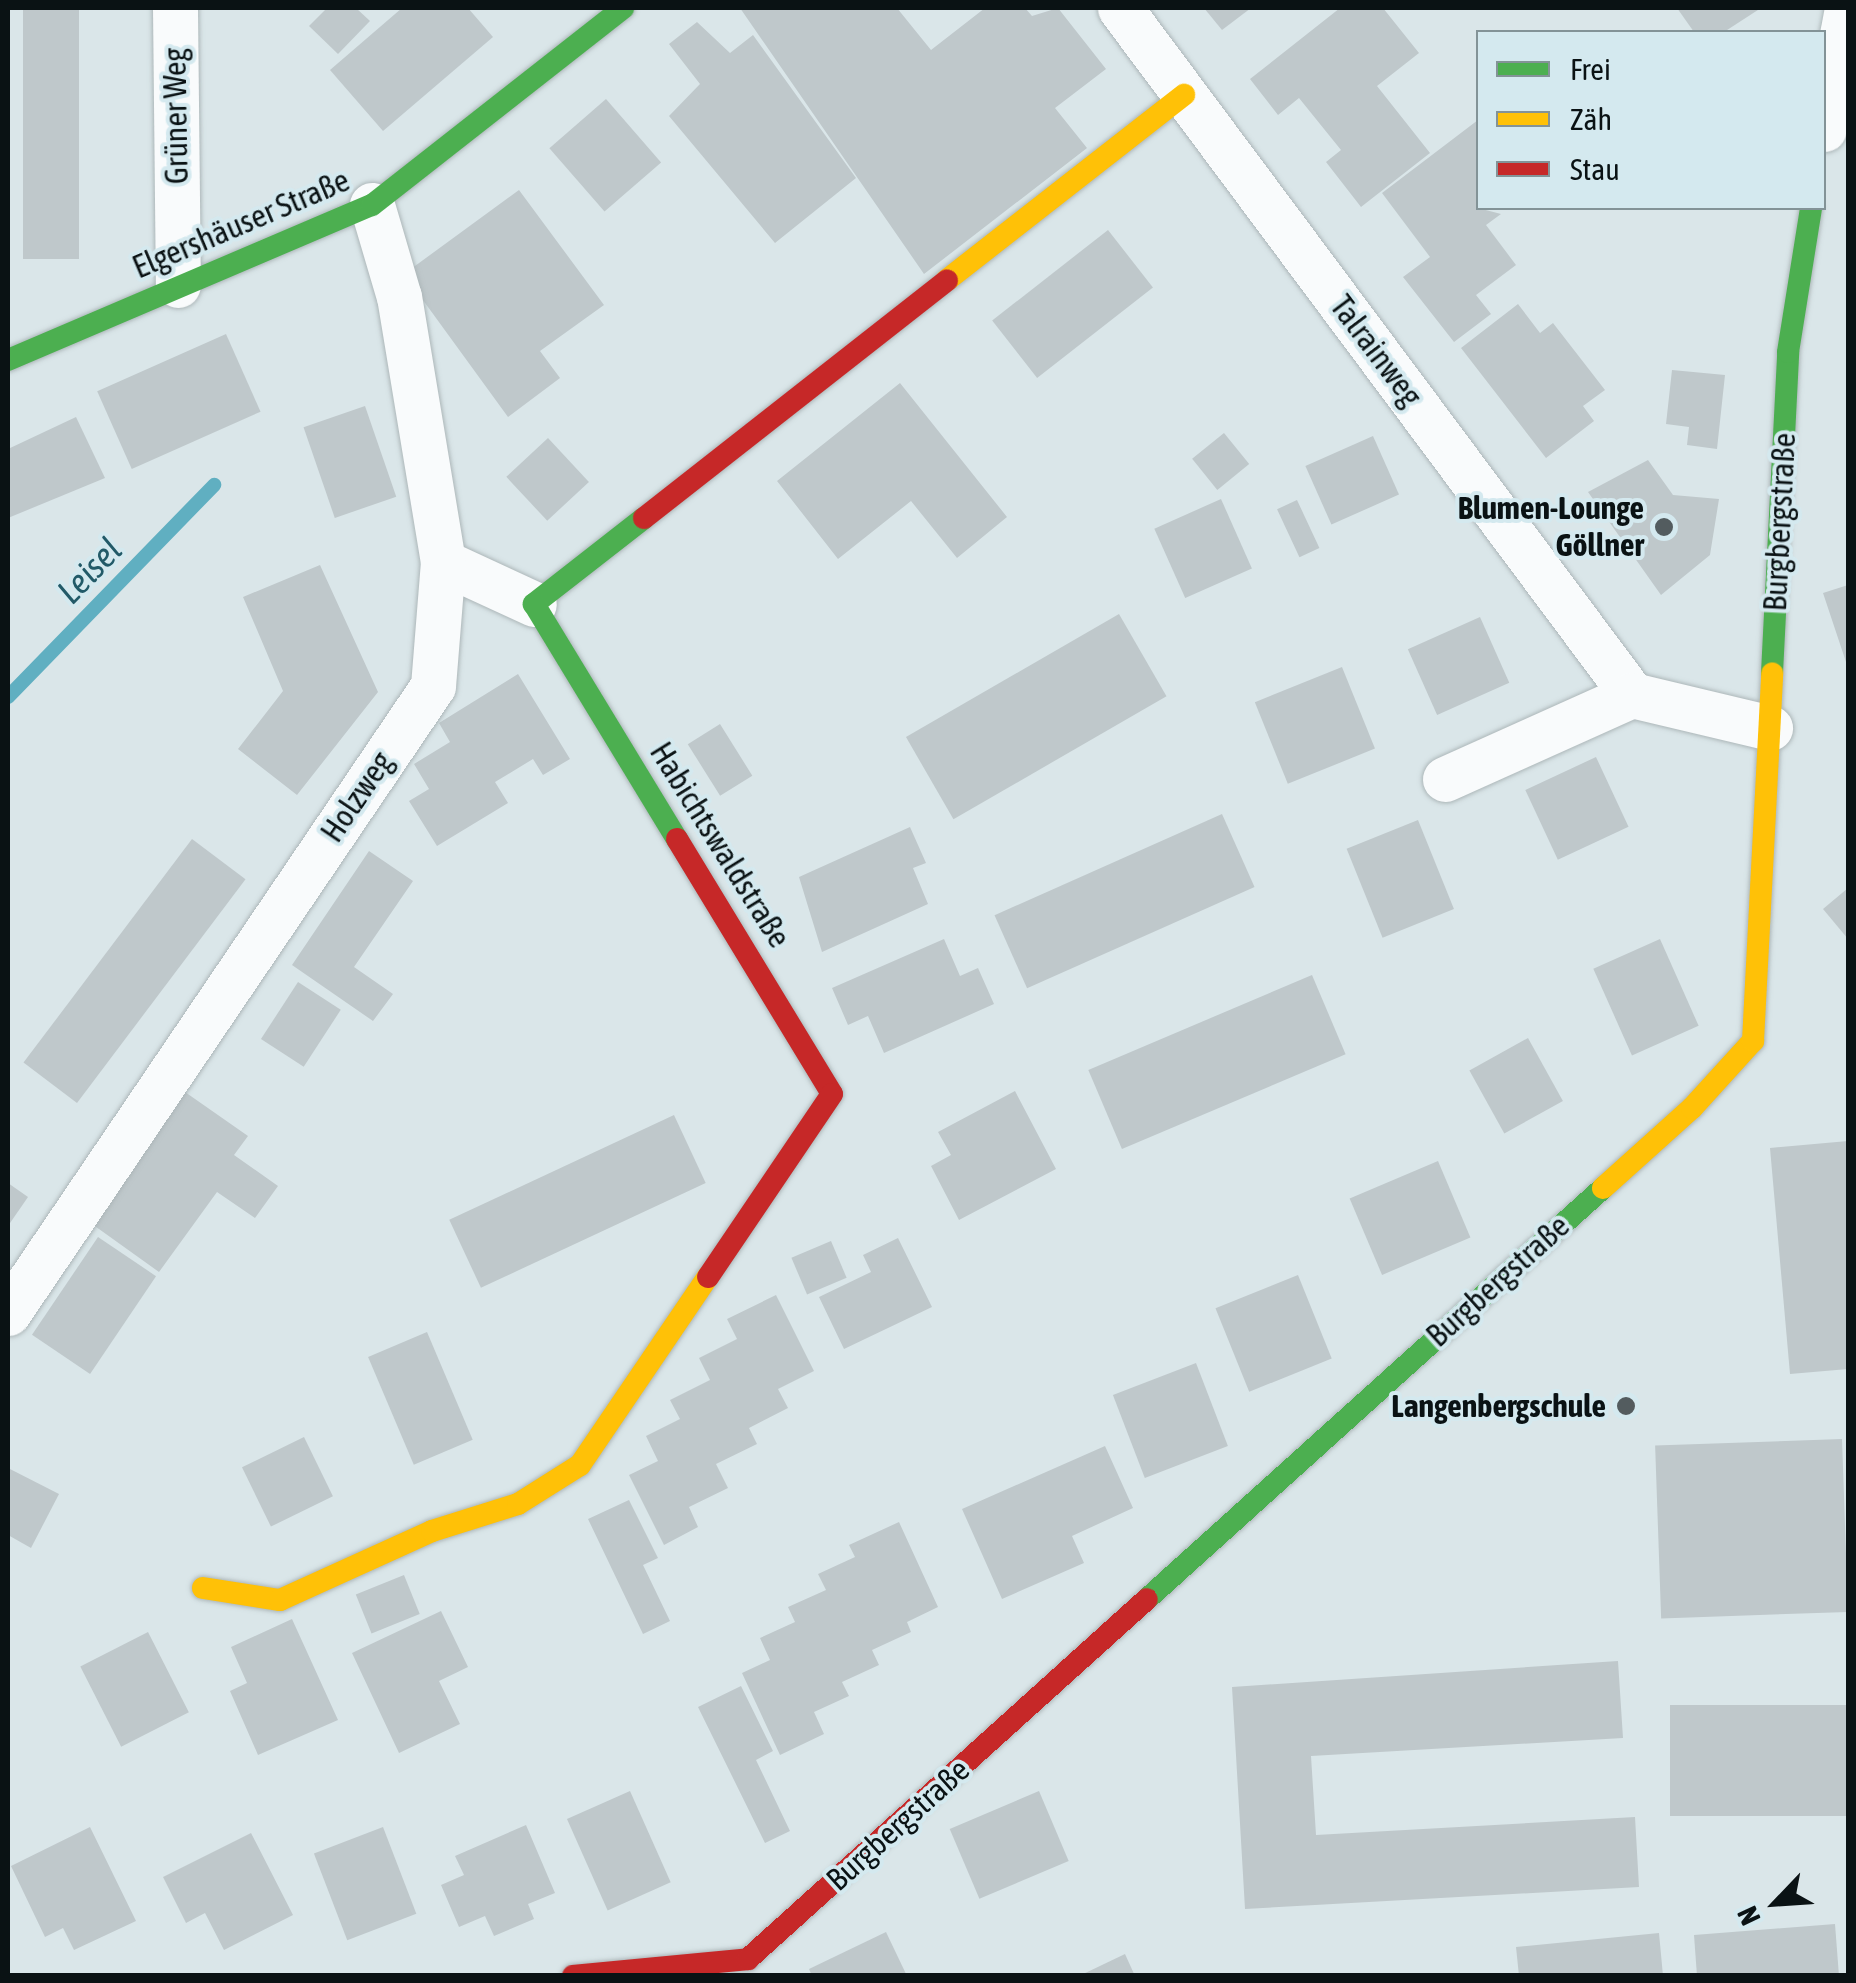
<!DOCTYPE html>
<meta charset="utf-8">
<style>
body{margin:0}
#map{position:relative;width:1856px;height:1983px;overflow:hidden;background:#dae6e9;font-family:"Asap Condensed",sans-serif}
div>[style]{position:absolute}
.stream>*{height:14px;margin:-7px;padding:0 7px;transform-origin:7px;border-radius:7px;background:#60afc1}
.building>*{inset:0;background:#bfc8cb;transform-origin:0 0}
.roads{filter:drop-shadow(0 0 2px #adb7b9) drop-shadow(0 0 2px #adb7b9)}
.street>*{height:45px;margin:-22.5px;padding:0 22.5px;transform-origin:22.5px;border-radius:22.5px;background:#f9fbfc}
.fast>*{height:22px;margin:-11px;padding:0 11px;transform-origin:11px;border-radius:11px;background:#4caf50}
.slow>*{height:22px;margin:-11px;padding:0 11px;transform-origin:11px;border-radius:11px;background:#ffc107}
.jam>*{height:22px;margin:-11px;padding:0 11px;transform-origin:11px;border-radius:11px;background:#c62828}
.dots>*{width:28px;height:28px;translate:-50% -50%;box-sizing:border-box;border:5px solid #d4e9ef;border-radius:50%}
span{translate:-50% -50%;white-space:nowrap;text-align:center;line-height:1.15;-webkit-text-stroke:8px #d4e9ef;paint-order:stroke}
.street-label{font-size:32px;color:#0a1214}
.poi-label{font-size:32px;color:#0a1214;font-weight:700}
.right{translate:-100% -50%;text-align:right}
.water-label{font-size:35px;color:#225a68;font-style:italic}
.frame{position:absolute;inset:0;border:10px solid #0a1214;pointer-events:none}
.legend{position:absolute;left:1476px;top:30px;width:350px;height:180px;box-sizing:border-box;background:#d4e9ef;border:2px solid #839397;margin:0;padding:12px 18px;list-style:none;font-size:30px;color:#0a1214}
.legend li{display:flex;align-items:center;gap:20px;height:50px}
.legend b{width:50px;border:2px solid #839397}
.north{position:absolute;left:1726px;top:1853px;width:100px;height:100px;-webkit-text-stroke:8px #d4e9ef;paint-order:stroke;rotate:245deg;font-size:28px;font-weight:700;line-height:40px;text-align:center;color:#0a1214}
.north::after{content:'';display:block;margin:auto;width:35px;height:45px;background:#0a1214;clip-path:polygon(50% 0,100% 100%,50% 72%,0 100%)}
</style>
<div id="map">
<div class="stream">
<div style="left:8px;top:697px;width:296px;rotate:-45.8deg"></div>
</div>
<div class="building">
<div style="left:23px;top:8px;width:56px;height:251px"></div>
<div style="clip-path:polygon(327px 8px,356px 8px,370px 21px,338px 54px,309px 26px)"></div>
<div style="clip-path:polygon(402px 8px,468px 8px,493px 37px,383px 131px,330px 70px)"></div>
<div style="clip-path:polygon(740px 8px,897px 8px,931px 50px,985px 8px,1025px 8px,1032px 16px,1058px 8px,1106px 69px,1055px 108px,1087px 148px,924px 274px)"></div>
<div style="clip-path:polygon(1204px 8px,1251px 8px,1222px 30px)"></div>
<div style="clip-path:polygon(1340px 8px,1383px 8px,1419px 53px,1377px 86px,1430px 153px,1361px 207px,1326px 162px,1341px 150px,1299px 98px,1278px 115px,1250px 79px)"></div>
<div style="clip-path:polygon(1677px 8px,1761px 8px,1724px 32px,1694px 32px)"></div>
<div style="clip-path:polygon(697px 22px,730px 53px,753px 35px,856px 178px,775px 243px,669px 116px,700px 84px,669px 44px)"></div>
<div style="left:606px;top:99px;width:84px;height:75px;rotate:49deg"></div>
<div style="clip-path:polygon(1478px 120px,1478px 208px,1501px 214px,1486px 225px,1516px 265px,1476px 295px,1491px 314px,1454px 342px,1403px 277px,1430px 257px,1382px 193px)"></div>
<div style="clip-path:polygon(519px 190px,604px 305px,540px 351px,560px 378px,508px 417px,404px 274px)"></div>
<div style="left:1108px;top:230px;width:73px;height:147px;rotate:52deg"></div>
<div style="clip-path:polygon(1518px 304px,1540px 333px,1553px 323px,1605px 390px,1583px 406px,1594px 421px,1546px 458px,1461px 348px)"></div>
<div style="left:226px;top:334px;width:85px;height:141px;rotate:66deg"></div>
<div style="clip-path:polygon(1672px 370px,1725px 375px,1717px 449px,1687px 445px,1689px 427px,1666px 424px)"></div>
<div style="clip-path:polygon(900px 383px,1007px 517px,957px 558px,911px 501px,838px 559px,777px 481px)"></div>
<div style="left:365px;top:406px;width:96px;height:65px;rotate:71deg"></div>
<div style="clip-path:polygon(76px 417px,105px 478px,8px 518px,8px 449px)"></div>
<div style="left:1224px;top:433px;width:40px;height:41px;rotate:51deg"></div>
<div style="left:1373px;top:436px;width:64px;height:74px;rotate:66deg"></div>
<div style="left:548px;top:438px;width:60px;height:57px;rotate:47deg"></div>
<div style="clip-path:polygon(1648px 460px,1673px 495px,1719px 499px,1710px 555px,1661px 595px,1588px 492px)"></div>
<div style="left:1221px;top:499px;width:76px;height:73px;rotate:66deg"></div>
<div style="left:1297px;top:500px;width:53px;height:22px;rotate:65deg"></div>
<div style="clip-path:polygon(320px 565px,378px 692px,297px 795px,238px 749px,283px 691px,243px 597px)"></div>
<div style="clip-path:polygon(1848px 585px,1848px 668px,1823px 593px)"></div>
<div style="left:1119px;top:614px;width:95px;height:246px;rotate:60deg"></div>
<div style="left:1480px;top:617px;width:72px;height:79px;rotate:66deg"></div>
<div style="left:1342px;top:667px;width:88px;height:94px;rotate:68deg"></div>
<div style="clip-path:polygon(518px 674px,570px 759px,543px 775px,533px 759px,495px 782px,508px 803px,437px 846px,409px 801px,429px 789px,414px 764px,450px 742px,439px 723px)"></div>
<div style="left:720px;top:724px;width:61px;height:38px;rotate:58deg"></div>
<div style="left:1596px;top:757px;width:77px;height:78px;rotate:65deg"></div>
<div style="left:1222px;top:814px;width:80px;height:249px;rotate:66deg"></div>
<div style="left:1418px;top:820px;width:96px;height:77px;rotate:68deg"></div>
<div style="clip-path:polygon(910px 827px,926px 863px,913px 868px,928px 904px,822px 952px,799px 877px)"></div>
<div style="left:192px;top:839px;width:67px;height:280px;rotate:37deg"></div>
<div style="clip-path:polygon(369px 851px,413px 881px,354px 967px,393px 994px,373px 1021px,292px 965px)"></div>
<div style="clip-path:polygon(1848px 888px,1848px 939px,1823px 909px)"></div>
<div style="clip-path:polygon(944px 939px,960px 976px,978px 968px,994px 1004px,884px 1053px,868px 1016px,848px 1025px,832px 988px)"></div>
<div style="left:1660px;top:939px;width:95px;height:73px;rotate:66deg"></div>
<div style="left:1312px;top:975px;width:86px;height:243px;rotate:67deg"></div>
<div style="left:298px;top:982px;width:51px;height:68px;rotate:33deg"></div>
<div style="left:1528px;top:1038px;width:72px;height:67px;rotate:61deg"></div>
<div style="clip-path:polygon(1015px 1091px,1056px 1169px,959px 1220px,931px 1166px,951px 1155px,938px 1132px)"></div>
<div style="clip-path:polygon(185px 1092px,248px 1136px,234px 1155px,278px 1186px,255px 1218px,217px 1192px,159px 1272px,92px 1224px)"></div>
<div style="left:674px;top:1115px;width:75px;height:248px;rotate:65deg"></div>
<div style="clip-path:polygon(1848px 1141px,1848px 1369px,1790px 1374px,1770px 1148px)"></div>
<div style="left:1438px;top:1161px;width:83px;height:96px;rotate:67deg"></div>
<div style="clip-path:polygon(8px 1183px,28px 1197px,8px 1226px)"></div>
<div style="left:98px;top:1237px;width:70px;height:118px;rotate:34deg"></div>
<div style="clip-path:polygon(898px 1238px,932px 1307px,844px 1349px,819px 1297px,871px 1272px,863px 1255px)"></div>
<div style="left:831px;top:1241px;width:40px;height:43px;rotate:67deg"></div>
<div style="left:1298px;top:1275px;width:90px;height:89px;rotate:68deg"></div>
<div style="clip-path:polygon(776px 1295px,814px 1371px,778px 1389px,788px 1408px,749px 1428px,757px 1444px,716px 1464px,728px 1488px,689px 1507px,698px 1527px,664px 1545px,629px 1475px,658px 1461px,646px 1436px,680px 1419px,670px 1400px,710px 1380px,699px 1358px,737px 1339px,727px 1319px)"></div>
<div style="left:427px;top:1332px;width:117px;height:64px;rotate:67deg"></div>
<div style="left:1196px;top:1363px;width:89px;height:89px;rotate:69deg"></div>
<div style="left:304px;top:1437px;width:66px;height:69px;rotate:64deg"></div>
<div style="left:1842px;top:1439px;width:173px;height:187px;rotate:88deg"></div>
<div style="clip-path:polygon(1105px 1446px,1133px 1508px,1072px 1536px,1084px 1563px,1002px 1599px,962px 1509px)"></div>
<div style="clip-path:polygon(8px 1468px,59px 1494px,31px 1548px,8px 1535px)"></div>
<div style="clip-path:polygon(629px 1500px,658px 1558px,643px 1565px,670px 1621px,643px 1634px,588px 1519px)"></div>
<div style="clip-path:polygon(899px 1522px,938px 1607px,907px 1622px,911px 1632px,872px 1650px,879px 1665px,842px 1682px,849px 1696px,814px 1712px,824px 1734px,780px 1755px,742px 1673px,770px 1660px,760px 1638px,795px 1622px,788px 1607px,826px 1590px,818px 1574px,855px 1557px,849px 1545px)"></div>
<div style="left:404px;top:1575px;width:42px;height:52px;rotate:68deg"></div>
<div style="clip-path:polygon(441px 1611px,468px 1667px,439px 1681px,460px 1724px,399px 1753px,352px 1653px)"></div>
<div style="clip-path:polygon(292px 1619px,338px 1720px,258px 1755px,230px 1691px,247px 1683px,231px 1647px)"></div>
<div style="left:148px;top:1632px;width:90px;height:76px;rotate:63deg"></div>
<div style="clip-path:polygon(1618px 1661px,1623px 1738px,1311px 1756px,1316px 1835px,1635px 1817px,1639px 1887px,1245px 1909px,1232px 1687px)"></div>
<div style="clip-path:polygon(741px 1686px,773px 1751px,756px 1760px,790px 1831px,765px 1843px,698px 1707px)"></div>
<div style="left:1848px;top:1705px;width:111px;height:178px;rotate:90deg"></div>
<div style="left:630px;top:1791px;width:100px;height:69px;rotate:66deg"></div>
<div style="left:1039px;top:1791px;width:76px;height:97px;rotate:67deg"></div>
<div style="clip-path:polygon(526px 1825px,555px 1893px,528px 1904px,534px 1919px,494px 1936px,485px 1916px,459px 1927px,441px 1885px,464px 1875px,455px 1856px)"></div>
<div style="clip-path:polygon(90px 1827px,136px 1921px,74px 1950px,63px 1928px,45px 1937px,11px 1866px)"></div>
<div style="left:383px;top:1827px;width:93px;height:74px;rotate:69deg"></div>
<div style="clip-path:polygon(251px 1833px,293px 1915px,224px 1950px,205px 1913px,186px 1923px,163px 1877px)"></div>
<div style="clip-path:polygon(1835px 1924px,1839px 1976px,1697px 1976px,1694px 1935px)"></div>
<div style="clip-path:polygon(886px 1932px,907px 1976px,812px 1976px,809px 1969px)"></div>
<div style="clip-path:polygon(1659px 1933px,1663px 1976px,1519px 1976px,1516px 1947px)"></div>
<div style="clip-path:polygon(1125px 1954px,1135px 1976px,1079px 1976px)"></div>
</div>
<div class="roads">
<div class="street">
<div style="left:175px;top:8px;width:277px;rotate:89.4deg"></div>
<div style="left:1120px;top:8px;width:857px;rotate:53.3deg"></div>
<div style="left:1632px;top:695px;width:142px;rotate:13.4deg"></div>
<div style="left:1824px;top:129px;width:123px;rotate:-79.2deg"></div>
<div style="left:443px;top:562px;width:100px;rotate:24.8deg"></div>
<div style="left:1445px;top:779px;width:205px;rotate:-24.2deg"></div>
<div style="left:8px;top:1313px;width:757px;rotate:-55.87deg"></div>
<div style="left:433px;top:686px;width:124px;rotate:-85.4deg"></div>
<div style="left:443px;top:562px;width:269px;rotate:-99.4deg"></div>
<div style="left:399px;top:297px;width:96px;rotate:-106.4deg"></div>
</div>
<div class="fast">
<div style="left:8px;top:360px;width:396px;rotate:-23.1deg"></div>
<div style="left:372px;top:205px;width:319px;rotate:-38.1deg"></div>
<div style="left:644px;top:518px;width:140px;rotate:142deg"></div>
<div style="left:534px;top:604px;width:275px;rotate:58.7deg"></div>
<div style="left:1772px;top:673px;width:321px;rotate:-87.1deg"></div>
<div style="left:1788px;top:352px;width:146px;rotate:-80.9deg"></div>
<div style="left:1147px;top:1599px;width:614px;rotate:-42.03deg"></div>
</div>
<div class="slow">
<div style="left:947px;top:280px;width:301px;rotate:-38deg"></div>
<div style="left:1603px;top:1188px;width:120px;rotate:-42deg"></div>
<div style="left:1692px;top:1108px;width:91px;rotate:-47.7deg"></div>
<div style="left:1753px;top:1041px;width:368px;rotate:-87deg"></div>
<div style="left:203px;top:1588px;width:78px;rotate:8.9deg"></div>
<div style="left:280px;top:1600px;width:167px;rotate:-24.4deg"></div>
<div style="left:432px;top:1531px;width:90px;rotate:-17.4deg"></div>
<div style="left:518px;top:1504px;width:73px;rotate:-32.2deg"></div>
<div style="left:580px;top:1465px;width:227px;rotate:-55.8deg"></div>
</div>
<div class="jam">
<div style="left:644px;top:518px;width:385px;rotate:-38.1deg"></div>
<div style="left:677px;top:839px;width:298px;rotate:58.7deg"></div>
<div style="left:832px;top:1094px;width:221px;rotate:124.1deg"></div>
<div style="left:573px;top:1976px;width:176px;rotate:-5.5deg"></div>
<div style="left:748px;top:1959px;width:537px;rotate:-42.06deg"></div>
</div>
</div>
<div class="dots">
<div style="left:1664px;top:527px;background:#535c5f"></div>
<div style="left:1626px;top:1406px;background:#535c5f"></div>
</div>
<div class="street-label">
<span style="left:176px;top:116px;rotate:-91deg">Grüner Weg</span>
<span style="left:241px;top:224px;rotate:-23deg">Elgershäuser Straße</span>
<span style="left:1376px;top:351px;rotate:53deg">Talrainweg</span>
<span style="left:1780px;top:522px;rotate:-87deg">Burgbergstraße</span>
<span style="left:357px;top:797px;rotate:-56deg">Holzweg</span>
<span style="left:720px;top:845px;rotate:58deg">Habichtswaldstraße</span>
<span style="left:1498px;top:1281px;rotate:-42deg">Burgbergstraße</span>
<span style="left:898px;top:1825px;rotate:-42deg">Burgbergstraße</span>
</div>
<div class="poi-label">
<span class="right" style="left:1644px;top:527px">Blumen-Lounge<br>Göllner</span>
<span class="right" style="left:1606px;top:1406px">Langenbergschule</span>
</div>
<div class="water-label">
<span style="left:89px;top:570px;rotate:-46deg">Leisel</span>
</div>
<div class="frame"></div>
<ul class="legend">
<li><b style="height:12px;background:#4caf50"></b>Frei</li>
<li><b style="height:12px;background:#ffc107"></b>Zäh</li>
<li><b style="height:12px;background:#c62828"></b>Stau</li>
</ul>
<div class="north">N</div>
</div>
